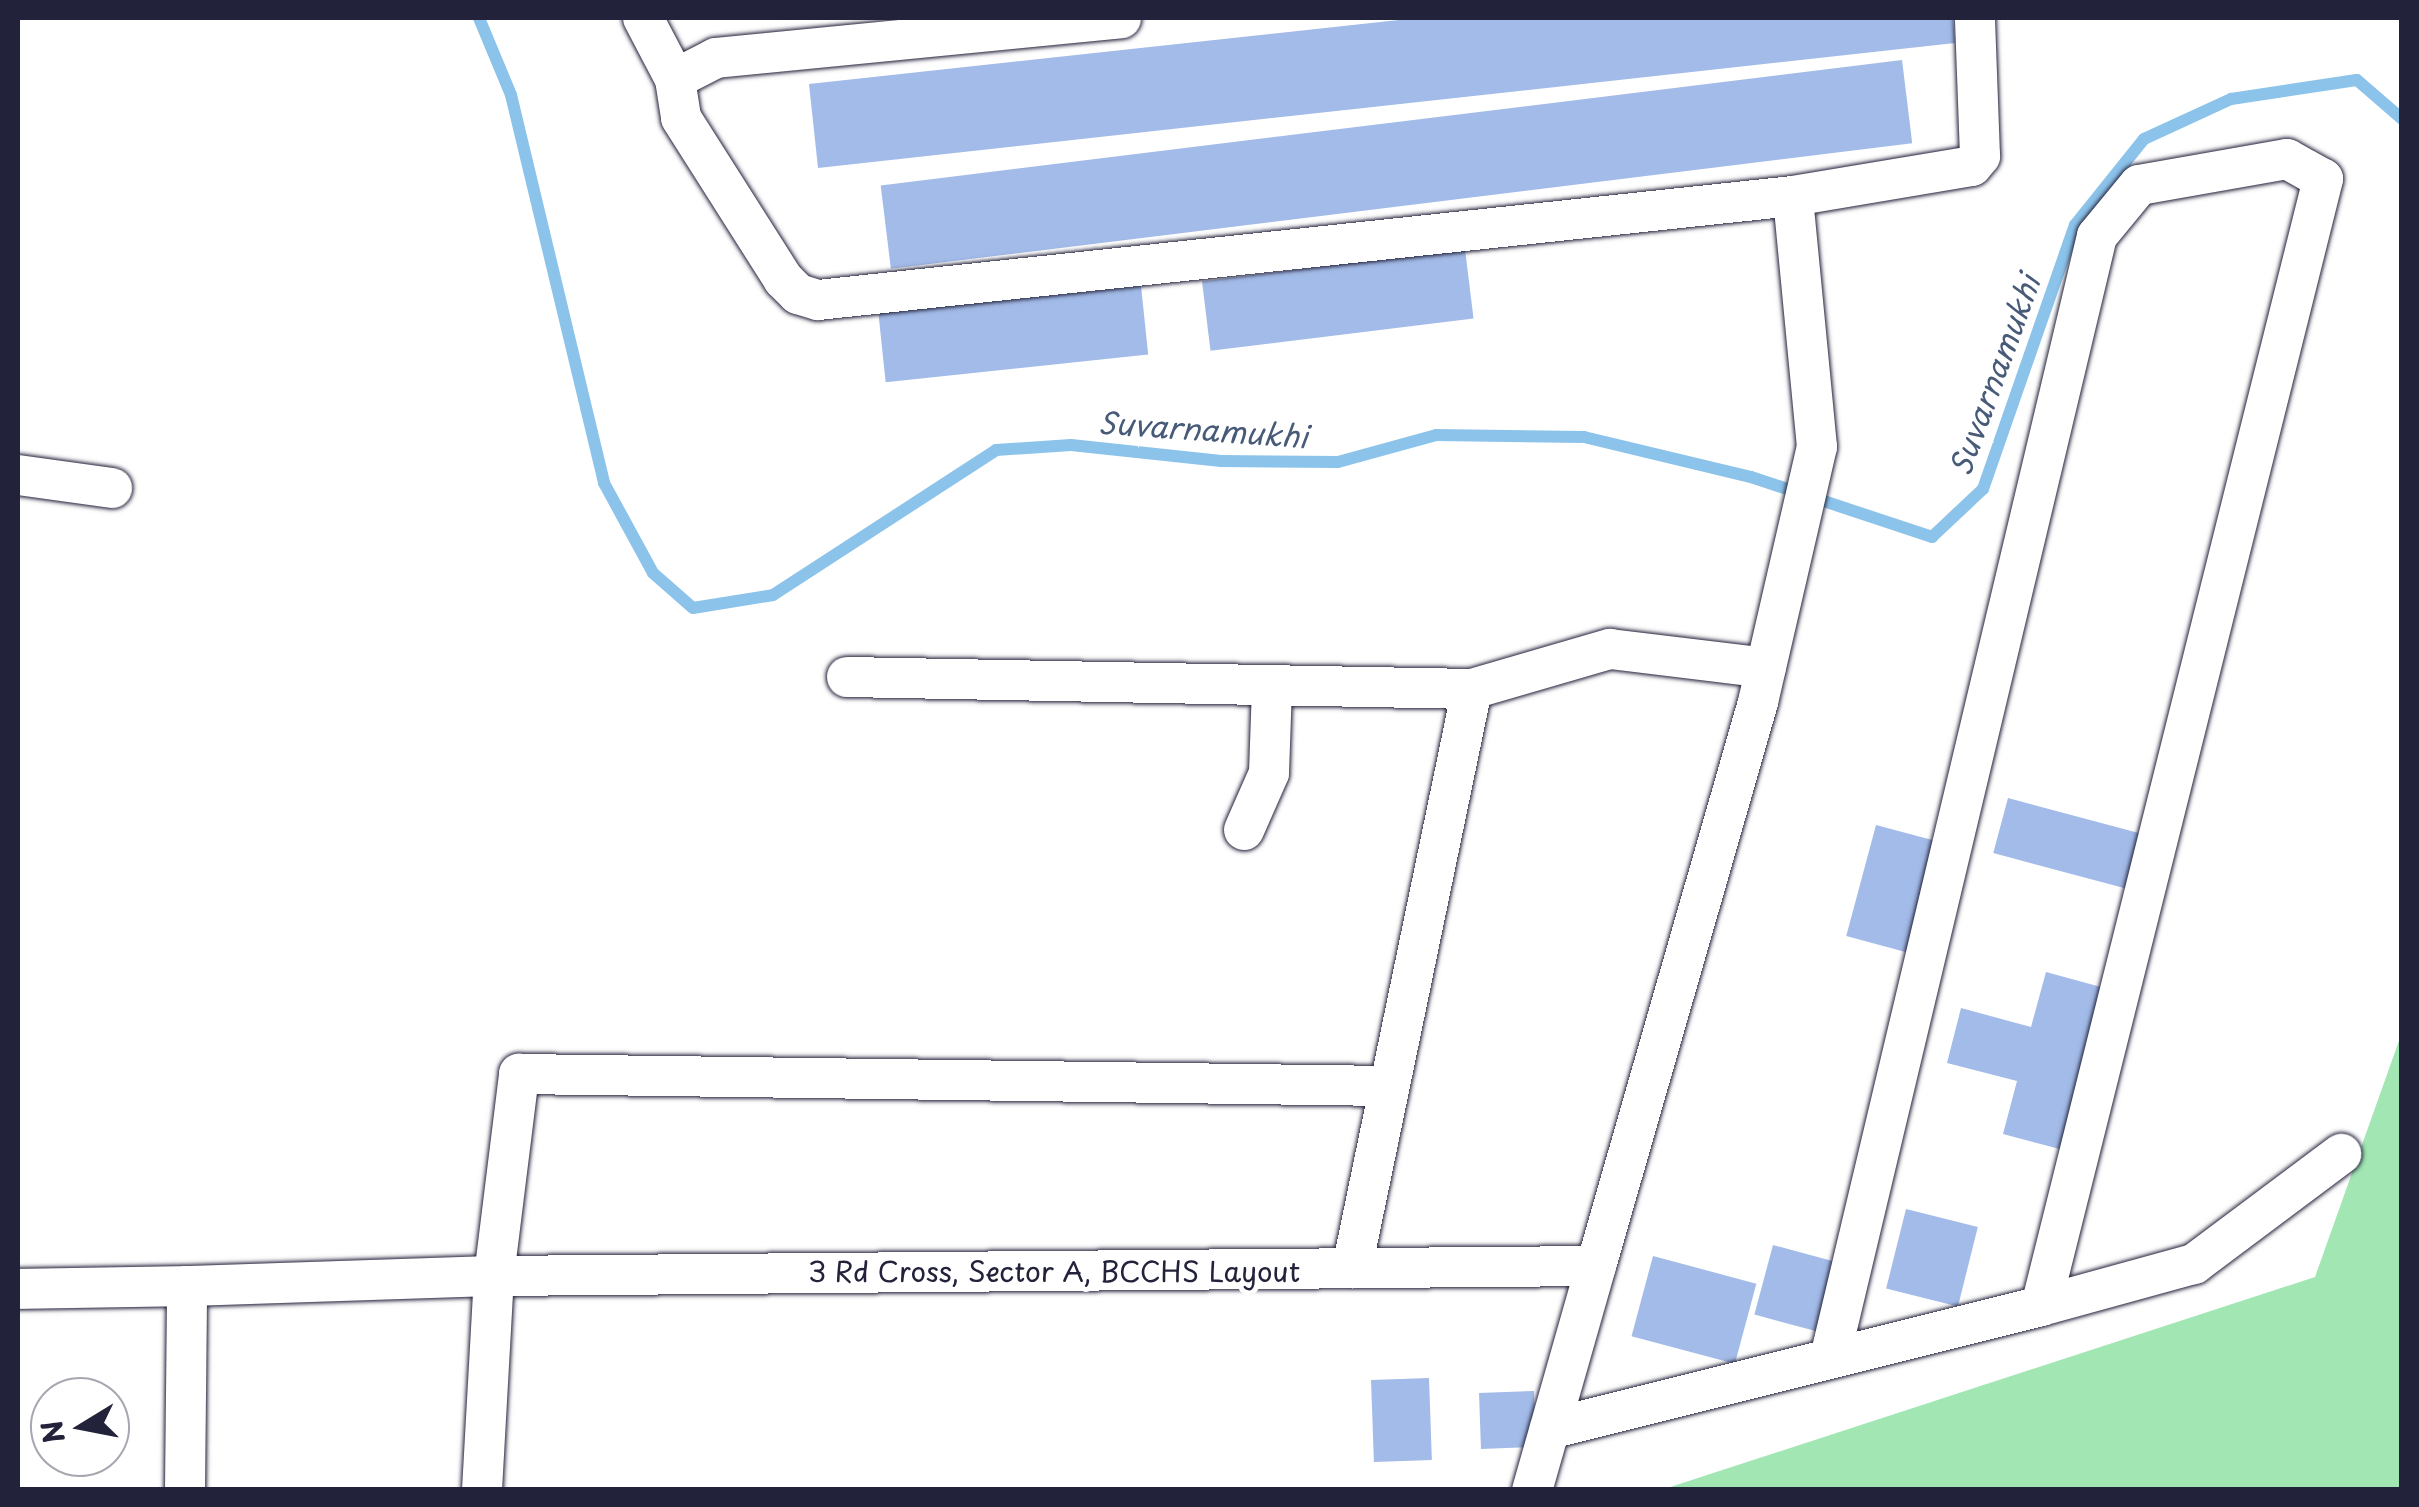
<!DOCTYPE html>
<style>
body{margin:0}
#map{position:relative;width:2419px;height:1507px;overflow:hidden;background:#fff;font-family:"Playpen Sans",sans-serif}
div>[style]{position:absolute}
.green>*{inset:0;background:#a2e7b3}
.stream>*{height:12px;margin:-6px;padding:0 6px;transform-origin:6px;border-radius:6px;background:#8cc3ea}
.building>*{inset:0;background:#a3bbe8;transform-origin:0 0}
.roads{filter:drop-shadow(0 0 2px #22223b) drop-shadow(0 0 2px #22223b)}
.minor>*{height:40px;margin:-20px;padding:0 20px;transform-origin:20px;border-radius:20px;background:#fff}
span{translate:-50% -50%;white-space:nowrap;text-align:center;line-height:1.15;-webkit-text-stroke:10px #fff;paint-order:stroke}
.street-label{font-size:28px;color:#22223b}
.water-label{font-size:30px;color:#475a78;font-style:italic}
.frame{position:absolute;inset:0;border:20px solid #22223b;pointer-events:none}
.north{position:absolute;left:30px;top:1377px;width:100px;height:100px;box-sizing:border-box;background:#fff;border:2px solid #a7a7b1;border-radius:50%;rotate:260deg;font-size:28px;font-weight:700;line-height:40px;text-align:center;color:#22223b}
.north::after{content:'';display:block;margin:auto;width:35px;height:45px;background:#22223b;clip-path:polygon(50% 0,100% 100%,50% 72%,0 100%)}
</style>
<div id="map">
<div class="green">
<div style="clip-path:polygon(2401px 1035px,2401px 1489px,1661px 1490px,2315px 1277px)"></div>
</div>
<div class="stream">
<div style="left:479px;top:18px;width:83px;rotate:67.4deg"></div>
<div style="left:511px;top:95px;width:399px;rotate:76.5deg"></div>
<div style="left:604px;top:483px;width:102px;rotate:61.4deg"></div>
<div style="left:653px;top:573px;width:53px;rotate:41.2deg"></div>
<div style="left:693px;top:608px;width:81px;rotate:-9.2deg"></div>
<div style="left:773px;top:595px;width:266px;rotate:-33deg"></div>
<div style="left:996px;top:450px;width:75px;rotate:-3.8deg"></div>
<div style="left:1071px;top:445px;width:151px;rotate:6.1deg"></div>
<div style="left:1221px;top:461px;width:117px;rotate:0.5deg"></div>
<div style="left:1338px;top:462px;width:102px;rotate:-15.4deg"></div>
<div style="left:1436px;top:435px;width:148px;rotate:0.8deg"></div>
<div style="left:1584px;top:437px;width:172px;rotate:13.5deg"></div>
<div style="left:1751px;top:477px;width:191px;rotate:18.3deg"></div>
<div style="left:1932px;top:537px;width:70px;rotate:-43.3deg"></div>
<div style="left:1983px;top:489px;width:280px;rotate:-70.8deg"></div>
<div style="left:2075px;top:225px;width:110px;rotate:-51.3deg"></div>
<div style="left:2144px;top:139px;width:96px;rotate:-24.7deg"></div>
<div style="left:2231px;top:99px;width:127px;rotate:-8.6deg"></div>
<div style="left:2357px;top:80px;width:60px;rotate:40.9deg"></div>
</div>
<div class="building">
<div style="clip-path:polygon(1417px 18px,1953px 18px,1955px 43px,818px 168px,809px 84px)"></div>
<div style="left:1902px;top:60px;width:84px;height:1029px;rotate:83deg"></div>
<div style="left:1465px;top:249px;width:70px;height:265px;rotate:83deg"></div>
<div style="left:1141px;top:286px;width:69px;height:264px;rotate:84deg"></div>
<div style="left:2008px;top:798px;width:146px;height:57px;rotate:15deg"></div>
<div style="left:1876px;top:825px;width:69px;height:115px;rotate:15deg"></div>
<div style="clip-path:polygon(2046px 972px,2112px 990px,2071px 1152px,2003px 1134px,2017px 1081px,1947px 1063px,1961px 1008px,2031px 1027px)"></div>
<div style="left:1906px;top:1209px;width:74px;height:82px;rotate:14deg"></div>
<div style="left:1773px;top:1245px;width:72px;height:72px;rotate:15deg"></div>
<div style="left:1653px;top:1256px;width:107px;height:83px;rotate:15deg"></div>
<div style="left:1429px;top:1378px;width:82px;height:58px;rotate:88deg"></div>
<div style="left:1534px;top:1391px;width:56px;height:55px;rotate:88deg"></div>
</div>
<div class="roads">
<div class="minor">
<div style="left:643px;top:18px;width:69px;rotate:62.3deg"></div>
<div style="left:675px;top:79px;width:39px;rotate:81deg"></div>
<div style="left:681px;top:118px;width:191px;rotate:57.6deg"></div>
<div style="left:783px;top:279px;width:21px;rotate:45deg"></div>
<div style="left:798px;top:294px;width:21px;rotate:17deg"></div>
<div style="left:818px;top:300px;width:981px;rotate:-6.09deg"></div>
<div style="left:1793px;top:196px;width:181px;rotate:-9.5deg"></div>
<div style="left:1972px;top:166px;width:13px;rotate:-51deg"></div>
<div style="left:1980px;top:156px;width:138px;rotate:-92.1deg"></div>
<div style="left:675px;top:79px;width:46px;rotate:-27.1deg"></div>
<div style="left:716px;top:58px;width:407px;rotate:-5.6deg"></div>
<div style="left:18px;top:475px;width:95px;rotate:7.9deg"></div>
<div style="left:847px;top:677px;width:625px;rotate:1.1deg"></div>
<div style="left:1244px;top:830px;width:62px;rotate:-66.3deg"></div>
<div style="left:1269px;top:773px;width:87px;rotate:-88deg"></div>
<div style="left:1596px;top:1266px;width:587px;rotate:-73.97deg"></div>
<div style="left:1758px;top:702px;width:262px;rotate:-77deg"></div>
<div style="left:1817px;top:447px;width:252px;rotate:-95.5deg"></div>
<div style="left:1352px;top:1268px;width:591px;rotate:-78.29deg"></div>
<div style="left:1472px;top:689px;width:144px;rotate:-16.2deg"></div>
<div style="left:1610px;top:649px;width:157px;rotate:6.9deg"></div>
<div style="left:18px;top:1289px;width:169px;rotate:-1deg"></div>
<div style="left:2041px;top:1306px;width:159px;rotate:-15.4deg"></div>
<div style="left:2194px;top:1264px;width:184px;rotate:-36.8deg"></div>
<div style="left:1550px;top:1429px;width:506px;rotate:-14.06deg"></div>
<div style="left:2041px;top:1306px;width:1162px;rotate:-75.95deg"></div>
<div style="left:2323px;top:179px;width:41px;rotate:-150.9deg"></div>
<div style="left:2287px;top:159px;width:150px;rotate:170deg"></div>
<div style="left:2139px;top:185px;width:66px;rotate:129.5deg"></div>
<div style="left:2097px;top:236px;width:1153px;rotate:103.39deg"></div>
<div style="left:185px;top:1490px;width:204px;rotate:-89.4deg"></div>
<div style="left:187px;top:1286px;width:307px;rotate:-1.9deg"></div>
<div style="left:494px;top:1276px;width:204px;rotate:-82.9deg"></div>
<div style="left:519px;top:1074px;width:869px;rotate:0.79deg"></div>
<div style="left:482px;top:1490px;width:214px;rotate:-86.8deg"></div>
<div style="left:494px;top:1276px;width:1102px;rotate:-0.52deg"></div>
<div style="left:1596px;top:1266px;width:233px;rotate:105.9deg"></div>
</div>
</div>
<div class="street-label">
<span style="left:1054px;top:1271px">3 Rd Cross, Sector A, BCCHS Layout</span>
</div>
<div class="water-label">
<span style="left:1994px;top:375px;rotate:-70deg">Suvarnamukhi</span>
<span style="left:1203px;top:429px;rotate:4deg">Suvarnamukhi</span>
</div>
<div class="frame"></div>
<div class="north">N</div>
</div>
